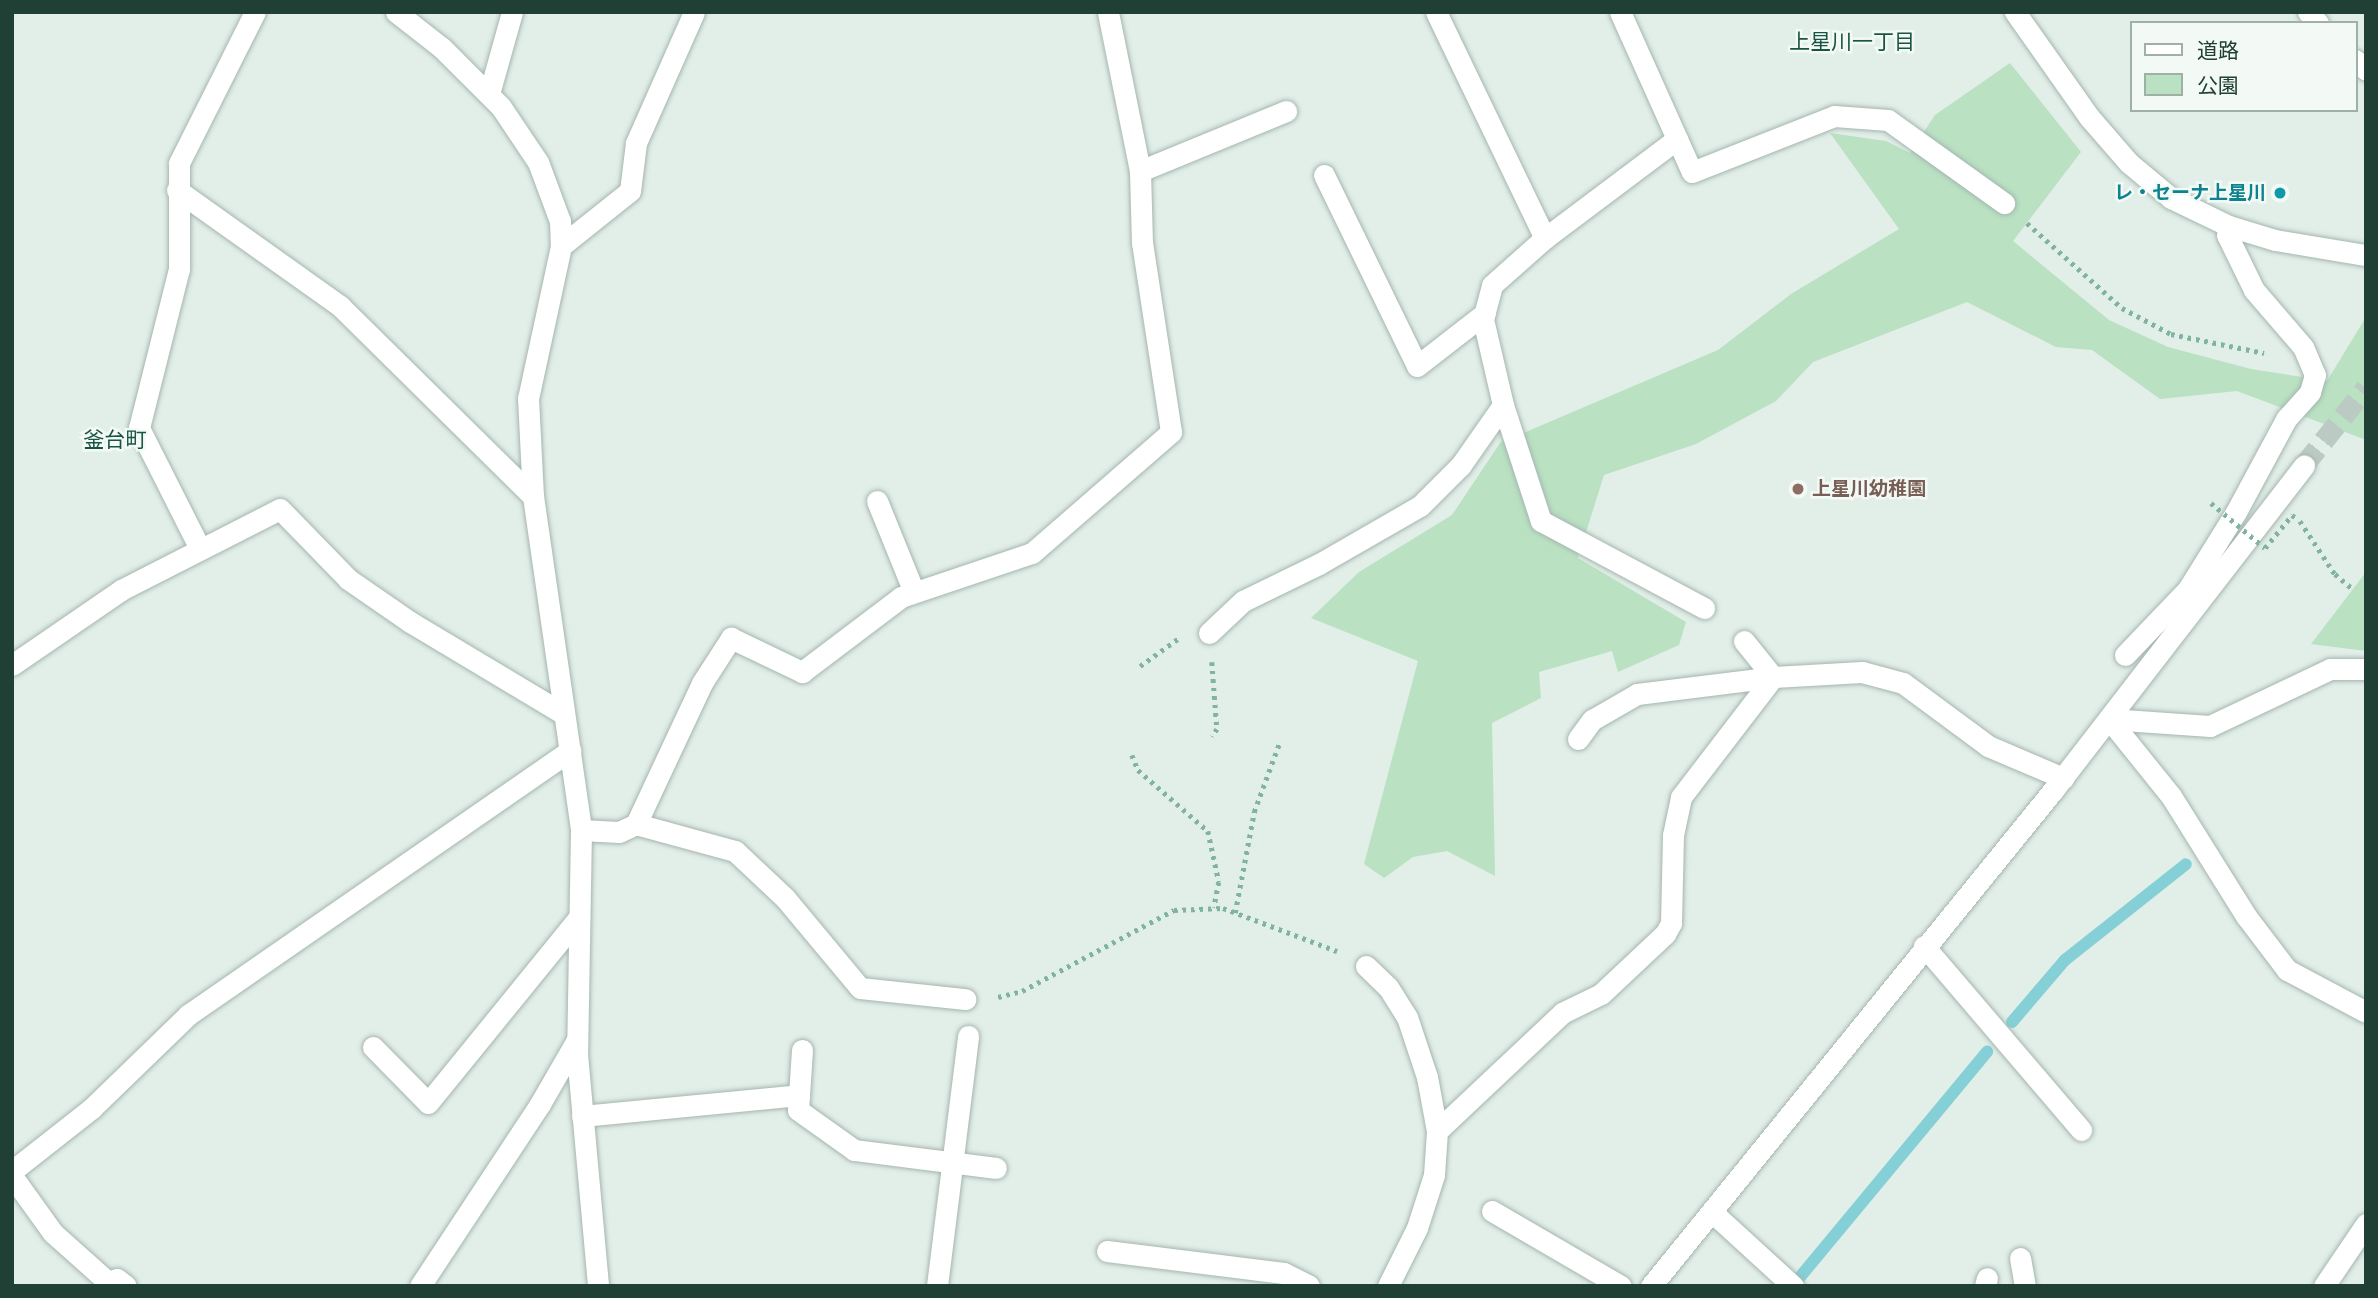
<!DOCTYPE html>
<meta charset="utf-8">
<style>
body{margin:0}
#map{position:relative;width:2378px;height:1298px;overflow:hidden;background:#e2eee8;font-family:"Archivo Narrow","Noto Sans JP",sans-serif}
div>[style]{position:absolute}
.green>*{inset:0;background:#b9e1c2}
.stream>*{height:12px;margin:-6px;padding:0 6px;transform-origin:6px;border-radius:6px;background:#85cfd7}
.minor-tunnel>*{height:21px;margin-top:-10.5px;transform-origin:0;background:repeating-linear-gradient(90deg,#bbcbc4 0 21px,transparent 0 31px)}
.path>*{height:4.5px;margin-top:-2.25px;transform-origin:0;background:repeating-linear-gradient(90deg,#80b4a1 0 3.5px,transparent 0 8.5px)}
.roads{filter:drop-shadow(0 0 2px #a4b6af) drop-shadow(0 0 2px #a4b6af)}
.service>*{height:21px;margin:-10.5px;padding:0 10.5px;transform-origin:10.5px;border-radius:10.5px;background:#fff}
.minor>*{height:21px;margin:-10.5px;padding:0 10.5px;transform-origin:10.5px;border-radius:10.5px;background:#fff}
.path-bridge>*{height:4.5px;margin-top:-2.25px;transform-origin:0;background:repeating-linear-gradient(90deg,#80b4a1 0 3.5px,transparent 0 8.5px)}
.dots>*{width:19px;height:19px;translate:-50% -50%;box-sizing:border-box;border:4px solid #f3faf6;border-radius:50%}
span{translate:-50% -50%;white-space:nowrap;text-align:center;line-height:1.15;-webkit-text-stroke:5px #f3faf6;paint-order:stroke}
.culture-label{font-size:19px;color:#0d838f;font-weight:700}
.right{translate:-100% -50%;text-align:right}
.education-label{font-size:19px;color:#785e54;font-weight:700}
.left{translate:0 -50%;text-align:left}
.neighbourhood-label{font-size:21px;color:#1a5443}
.frame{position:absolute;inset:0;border:14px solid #204036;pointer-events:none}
.legend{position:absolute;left:2130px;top:21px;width:228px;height:91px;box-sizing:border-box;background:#f3faf6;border:2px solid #9fb0a9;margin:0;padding:9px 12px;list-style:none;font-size:21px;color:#204036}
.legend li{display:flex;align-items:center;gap:14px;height:35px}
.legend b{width:35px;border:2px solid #9fb0a9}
</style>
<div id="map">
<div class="green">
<div style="clip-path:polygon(2010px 63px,2081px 152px,2013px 241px,2109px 320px,2168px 347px,2251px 369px,2327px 381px,2366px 317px,2366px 440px,2237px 391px,2160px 399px,2092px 350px,2056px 347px,1967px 302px,1813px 362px,1776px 401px,1696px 444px,1604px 475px,1578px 558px,1686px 622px,1679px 645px,1618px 672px,1612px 651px,1539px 672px,1541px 698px,1492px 723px,1495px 876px,1447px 851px,1413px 857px,1384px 878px,1364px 864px,1418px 661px,1311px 618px,1359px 572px,1452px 515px,1500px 443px,1718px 350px,1791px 294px,1899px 229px,1830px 133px,1886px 141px,1910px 153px,1935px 115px)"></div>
<div style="clip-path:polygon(2366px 572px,2366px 651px,2311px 644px,2353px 589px)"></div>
</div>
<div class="stream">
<div style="left:2012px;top:1022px;width:82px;rotate:-49.5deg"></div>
<div style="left:2065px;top:960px;width:154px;rotate:-38.4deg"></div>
<div style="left:1800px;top:1277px;width:293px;rotate:-50.3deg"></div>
</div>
<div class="minor-tunnel">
<div style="left:2304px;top:465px;width:99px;rotate:-51.2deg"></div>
</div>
<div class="path">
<div style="left:2027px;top:223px;width:127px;rotate:41.8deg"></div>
<div style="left:2122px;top:308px;width:55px;rotate:28deg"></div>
<div style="left:2171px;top:334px;width:95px;rotate:11.5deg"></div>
<div style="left:2300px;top:521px;width:64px;rotate:56.6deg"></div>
<div style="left:2335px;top:574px;width:23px;rotate:40deg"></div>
<div style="left:1212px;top:662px;width:67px;rotate:85.7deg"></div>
<div style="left:1217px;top:729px;width:9px;rotate:117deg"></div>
<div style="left:1140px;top:666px;width:48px;rotate:-35.7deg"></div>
<div style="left:1132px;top:755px;width:16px;rotate:68deg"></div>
<div style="left:1138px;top:770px;width:93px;rotate:41.1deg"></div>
<div style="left:1208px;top:831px;width:52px;rotate:77.8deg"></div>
<div style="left:1219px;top:882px;width:26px;rotate:101deg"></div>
<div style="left:1235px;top:913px;width:103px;rotate:-79.3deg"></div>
<div style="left:1254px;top:812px;width:72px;rotate:-69.8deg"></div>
<div style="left:998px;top:997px;width:25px;rotate:-14deg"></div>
<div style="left:1022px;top:991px;width:172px;rotate:-28.1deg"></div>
<div style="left:1174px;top:910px;width:49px;rotate:-2.3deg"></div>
<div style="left:1223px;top:908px;width:122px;rotate:20.7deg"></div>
</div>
<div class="roads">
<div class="service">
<div style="left:2015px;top:12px;width:128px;rotate:54.8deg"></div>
<div style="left:2089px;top:117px;width:61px;rotate:49deg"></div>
<div style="left:2129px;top:163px;width:55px;rotate:39.8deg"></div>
<div style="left:2171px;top:198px;width:64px;rotate:25.8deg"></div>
<div style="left:2229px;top:226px;width:48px;rotate:16.9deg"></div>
<div style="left:2275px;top:240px;width:92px;rotate:9.4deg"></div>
<div style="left:489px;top:94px;width:85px;rotate:-74.3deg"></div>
<div style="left:1503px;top:405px;width:122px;rotate:71.9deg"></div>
<div style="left:1541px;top:521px;width:185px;rotate:28.1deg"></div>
<div style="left:139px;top:428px;width:133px;rotate:63.2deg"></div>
<div style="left:1209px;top:633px;width:47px;rotate:-43.3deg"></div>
<div style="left:1243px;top:601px;width:85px;rotate:-26deg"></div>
<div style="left:1319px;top:564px;width:116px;rotate:-29.9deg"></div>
<div style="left:1420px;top:506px;width:58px;rotate:-45deg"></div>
<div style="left:1461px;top:465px;width:73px;rotate:-55deg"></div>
<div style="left:1744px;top:641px;width:46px;rotate:51.1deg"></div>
<div style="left:2125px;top:655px;width:91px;rotate:-46.3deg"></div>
<div style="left:2188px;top:589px;width:91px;rotate:-58.1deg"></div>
<div style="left:2236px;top:512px;width:106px;rotate:-61.7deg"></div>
<div style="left:2286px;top:419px;width:36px;rotate:-48deg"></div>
<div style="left:2310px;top:392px;width:18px;rotate:-74deg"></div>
<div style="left:2315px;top:375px;width:30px;rotate:-113deg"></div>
<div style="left:2303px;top:347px;width:75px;rotate:-130.7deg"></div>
<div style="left:2254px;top:290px;width:61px;rotate:-116.1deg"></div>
<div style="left:2227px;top:235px;width:9px;rotate:-77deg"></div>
<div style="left:1578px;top:739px;width:24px;rotate:-54deg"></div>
<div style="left:1592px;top:720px;width:52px;rotate:-30deg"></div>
<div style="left:1637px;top:694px;width:137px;rotate:-7.1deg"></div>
<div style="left:1366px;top:966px;width:30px;rotate:44deg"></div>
<div style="left:1388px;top:987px;width:36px;rotate:58deg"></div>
<div style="left:1407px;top:1017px;width:63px;rotate:71.6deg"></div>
<div style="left:1427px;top:1077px;width:55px;rotate:79.5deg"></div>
<div style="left:1437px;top:1131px;width:44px;rotate:93.9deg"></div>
<div style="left:1434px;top:1175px;width:56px;rotate:107.8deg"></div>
<div style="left:1417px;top:1228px;width:65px;rotate:116.6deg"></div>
<div style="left:1437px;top:1131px;width:172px;rotate:-43.3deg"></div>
<div style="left:1562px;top:1013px;width:43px;rotate:-26deg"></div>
<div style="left:1601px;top:994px;width:88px;rotate:-43.2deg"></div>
<div style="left:1665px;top:934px;width:13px;rotate:-61deg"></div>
<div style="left:1671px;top:923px;width:88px;rotate:-88.7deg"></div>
<div style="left:1673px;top:835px;width:39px;rotate:-78deg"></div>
<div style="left:1681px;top:797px;width:151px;rotate:-52.5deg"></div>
<div style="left:12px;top:1176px;width:70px;rotate:54.3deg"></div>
<div style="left:53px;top:1233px;width:74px;rotate:41.7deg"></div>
<div style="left:108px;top:1282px;width:9px;rotate:-18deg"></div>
<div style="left:1107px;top:1251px;width:178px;rotate:7.1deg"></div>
<div style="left:1284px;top:1273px;width:28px;rotate:27deg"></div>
<div style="left:2020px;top:1258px;width:28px;rotate:80deg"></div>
<div style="left:1985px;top:1286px;width:8px;rotate:-76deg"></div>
</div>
<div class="minor">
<div style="left:396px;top:12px;width:58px;rotate:38deg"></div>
<div style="left:442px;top:48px;width:83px;rotate:45deg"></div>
<div style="left:501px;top:107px;width:66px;rotate:56.1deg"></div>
<div style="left:538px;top:162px;width:63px;rotate:69.6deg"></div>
<div style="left:560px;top:221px;width:25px;rotate:88deg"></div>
<div style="left:561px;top:246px;width:156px;rotate:102.2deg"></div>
<div style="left:528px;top:398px;width:98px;rotate:87.1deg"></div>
<div style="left:533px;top:496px;width:337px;rotate:81.8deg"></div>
<div style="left:581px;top:830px;width:224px;rotate:91deg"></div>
<div style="left:577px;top:1054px;width:233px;rotate:84.8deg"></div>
<div style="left:1436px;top:12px;width:251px;rotate:64.3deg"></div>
<div style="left:1620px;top:12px;width:175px;rotate:65.8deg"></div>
<div style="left:1692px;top:172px;width:153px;rotate:-21.5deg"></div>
<div style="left:1834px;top:116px;width:54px;rotate:4.2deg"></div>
<div style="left:1888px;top:120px;width:143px;rotate:35.6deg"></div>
<div style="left:2308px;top:12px;width:15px;rotate:48deg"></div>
<div style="left:2355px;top:60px;width:15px;rotate:42deg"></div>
<div style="left:1140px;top:171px;width:158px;rotate:-22.3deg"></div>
<div style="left:1324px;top:175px;width:212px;rotate:64deg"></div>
<div style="left:1417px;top:366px;width:86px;rotate:-37.9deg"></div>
<div style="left:177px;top:190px;width:200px;rotate:35.4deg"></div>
<div style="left:340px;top:306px;width:271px;rotate:44.6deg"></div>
<div style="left:561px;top:246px;width:88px;rotate:-38.6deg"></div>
<div style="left:630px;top:191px;width:48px;rotate:-82.9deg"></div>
<div style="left:636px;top:143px;width:143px;rotate:-66.1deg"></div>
<div style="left:1503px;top:405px;width:88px;rotate:-103.1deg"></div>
<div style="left:1483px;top:319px;width:35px;rotate:-75deg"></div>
<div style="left:1492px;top:285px;width:71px;rotate:-41.6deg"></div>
<div style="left:1545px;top:238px;width:165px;rotate:-36.9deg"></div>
<div style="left:139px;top:428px;width:164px;rotate:-75.9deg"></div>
<div style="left:179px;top:269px;width:106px;rotate:-90deg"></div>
<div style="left:179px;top:163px;width:169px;rotate:-63.3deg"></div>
<div style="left:877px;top:501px;width:98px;rotate:67.9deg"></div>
<div style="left:12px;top:665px;width:132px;rotate:-34.5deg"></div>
<div style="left:121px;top:590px;width:178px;rotate:-27deg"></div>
<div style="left:280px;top:509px;width:98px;rotate:45.8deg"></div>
<div style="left:348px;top:579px;width:75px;rotate:34.7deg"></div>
<div style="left:410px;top:622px;width:179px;rotate:30.9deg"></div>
<div style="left:1773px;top:677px;width:89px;rotate:-3.2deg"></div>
<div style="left:1862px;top:672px;width:42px;rotate:15deg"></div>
<div style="left:1903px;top:683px;width:106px;rotate:36.5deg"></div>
<div style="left:1988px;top:746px;width:82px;rotate:23.1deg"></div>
<div style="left:2109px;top:719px;width:99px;rotate:51.2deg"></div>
<div style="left:2171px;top:796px;width:142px;rotate:58deg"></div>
<div style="left:2246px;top:916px;width:68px;rotate:52.8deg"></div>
<div style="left:2287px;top:970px;width:89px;rotate:28deg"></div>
<div style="left:2109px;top:719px;width:101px;rotate:4deg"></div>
<div style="left:2210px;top:726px;width:133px;rotate:-25.4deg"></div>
<div style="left:2330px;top:669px;width:36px"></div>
<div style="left:636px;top:824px;width:103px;rotate:15.3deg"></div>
<div style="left:735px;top:851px;width:69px;rotate:43.2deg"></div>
<div style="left:785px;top:898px;width:117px;rotate:50.2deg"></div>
<div style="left:860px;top:988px;width:106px;rotate:6deg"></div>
<div style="left:581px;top:830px;width:38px;rotate:3deg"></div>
<div style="left:619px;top:832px;width:19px;rotate:-25deg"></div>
<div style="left:636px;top:824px;width:156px;rotate:-64.9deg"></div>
<div style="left:702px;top:683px;width:54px;rotate:-57.2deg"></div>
<div style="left:731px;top:638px;width:79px;rotate:25.6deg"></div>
<div style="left:802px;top:672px;width:124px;rotate:-37.1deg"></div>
<div style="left:901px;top:597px;width:138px;rotate:-18.6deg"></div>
<div style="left:1032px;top:553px;width:184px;rotate:-41deg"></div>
<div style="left:1171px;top:432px;width:191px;rotate:-98.7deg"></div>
<div style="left:1142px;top:243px;width:72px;rotate:-91.6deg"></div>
<div style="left:1140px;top:171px;width:162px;rotate:-101.4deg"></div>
<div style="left:1924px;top:946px;width:242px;rotate:49.5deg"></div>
<div style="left:373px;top:1047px;width:78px;rotate:45.5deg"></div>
<div style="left:428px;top:1103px;width:240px;rotate:-50.9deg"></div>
<div style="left:802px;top:1050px;width:60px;rotate:93.8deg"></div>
<div style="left:798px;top:1110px;width:69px;rotate:35.5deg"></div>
<div style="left:854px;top:1150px;width:143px;rotate:7.2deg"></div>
<div style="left:582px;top:1116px;width:218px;rotate:-5.5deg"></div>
<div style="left:12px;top:1171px;width:102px;rotate:-38.2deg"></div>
<div style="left:92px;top:1108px;width:134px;rotate:-44.1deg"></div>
<div style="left:188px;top:1015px;width:465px;rotate:-34.7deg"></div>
<div style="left:1492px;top:1211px;width:149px;rotate:30.2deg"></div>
<div style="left:1712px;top:1212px;width:110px;rotate:42.4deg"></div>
<div style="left:117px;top:1279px;width:11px;rotate:38deg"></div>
<div style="left:420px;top:1286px;width:218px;rotate:-56.6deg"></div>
<div style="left:540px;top:1104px;width:74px;rotate:-60deg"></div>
<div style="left:937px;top:1286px;width:252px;rotate:-82.9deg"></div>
<div style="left:1651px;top:1286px;width:640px;rotate:-50.96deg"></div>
<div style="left:2054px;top:789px;width:409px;rotate:-52.3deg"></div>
<div style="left:2324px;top:1286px;width:75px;rotate:-55.9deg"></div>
</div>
</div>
<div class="path-bridge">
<div style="left:2211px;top:503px;width:70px;rotate:39.8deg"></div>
<div style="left:2265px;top:548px;width:43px;rotate:-50.7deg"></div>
<div style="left:2292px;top:515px;width:7px;rotate:34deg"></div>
</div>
<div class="dots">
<div style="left:2280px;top:193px;background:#0f9aa8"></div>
<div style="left:1798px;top:489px;background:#8d6e63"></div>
</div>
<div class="culture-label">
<span class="right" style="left:2266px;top:193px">レ・セーナ上星川</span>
</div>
<div class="education-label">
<span class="left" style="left:1812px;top:489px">上星川幼稚園</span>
</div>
<div class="neighbourhood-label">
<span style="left:1852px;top:42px">上星川一丁目</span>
<span style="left:115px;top:440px">釜台町</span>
</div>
<div class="frame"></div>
<ul class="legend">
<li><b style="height:9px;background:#fff"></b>道路</li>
<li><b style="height:19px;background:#b9e1c2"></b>公園</li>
</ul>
</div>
